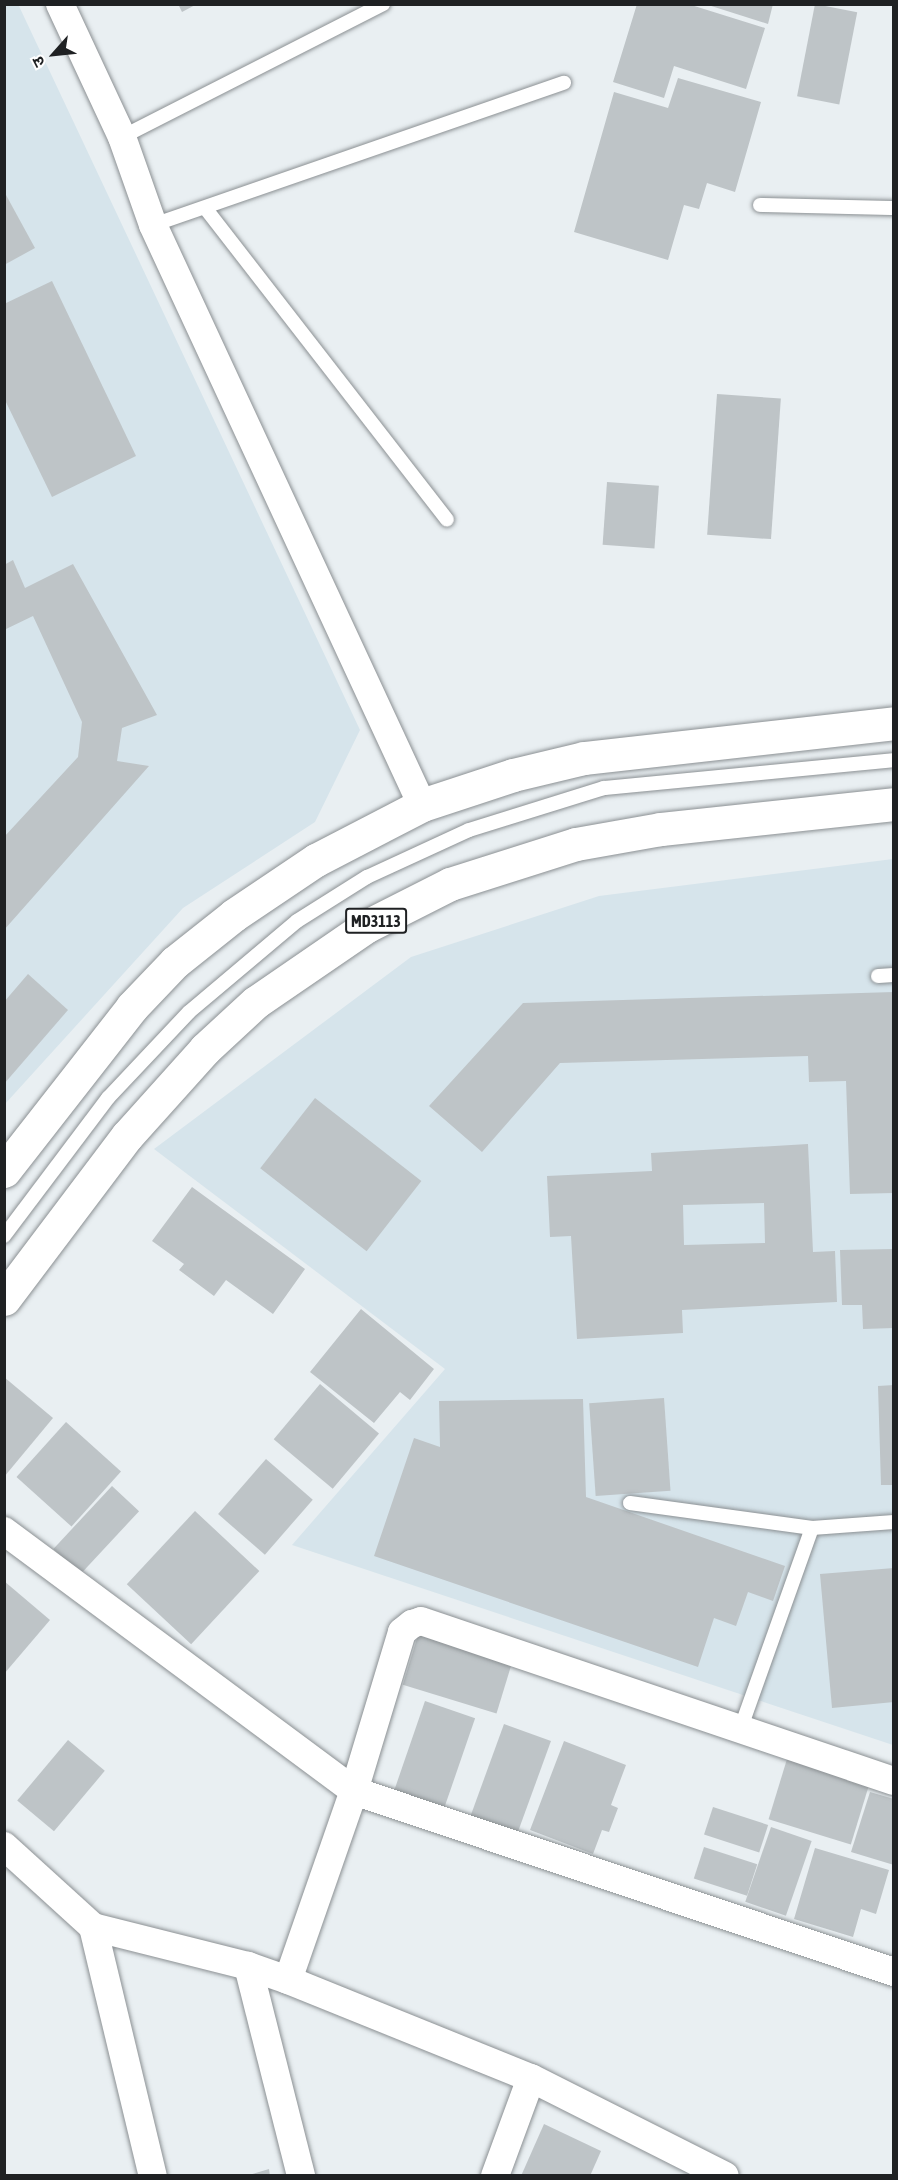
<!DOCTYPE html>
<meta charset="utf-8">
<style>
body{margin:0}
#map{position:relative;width:898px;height:2180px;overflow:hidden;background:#e9eff2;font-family:"Asap Condensed","Noto Sans Devanagari",sans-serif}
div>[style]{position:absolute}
.built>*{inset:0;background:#d6e4eb}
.building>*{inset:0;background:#bec4c7;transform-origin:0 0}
.roads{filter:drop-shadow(0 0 2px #8b9093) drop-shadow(0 0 2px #8b9093)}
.service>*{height:14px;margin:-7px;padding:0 7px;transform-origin:7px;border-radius:7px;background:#fff}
.minor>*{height:28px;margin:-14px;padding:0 14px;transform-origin:14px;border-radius:14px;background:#fff}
.primary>*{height:33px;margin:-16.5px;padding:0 16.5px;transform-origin:16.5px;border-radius:16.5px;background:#fff}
span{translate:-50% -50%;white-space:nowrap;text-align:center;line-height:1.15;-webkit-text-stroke:4.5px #fff;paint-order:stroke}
.shield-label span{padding:2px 4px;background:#fff;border:2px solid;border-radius:4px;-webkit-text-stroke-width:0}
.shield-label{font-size:16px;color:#1f2123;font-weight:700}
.frame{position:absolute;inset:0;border:6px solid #1f2123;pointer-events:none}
.north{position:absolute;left:24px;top:24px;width:60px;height:60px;-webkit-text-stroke:4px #fff;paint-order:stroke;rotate:243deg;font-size:16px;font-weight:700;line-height:24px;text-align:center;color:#1f2123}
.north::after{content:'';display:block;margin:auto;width:21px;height:27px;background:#1f2123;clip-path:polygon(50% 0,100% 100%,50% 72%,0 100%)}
</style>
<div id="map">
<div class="built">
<div style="clip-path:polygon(18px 4px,360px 730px,315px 822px,183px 908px,5px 1104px,4px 5px)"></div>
<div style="clip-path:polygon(893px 859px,893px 1745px,292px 1545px,445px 1369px,154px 1149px,411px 957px,599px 896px)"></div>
</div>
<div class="building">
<div style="clip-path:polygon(178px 4px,197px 4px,182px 12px)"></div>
<div style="clip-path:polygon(637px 4px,688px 4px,765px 28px,746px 89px,674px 66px,664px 98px,613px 82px)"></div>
<div style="clip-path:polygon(705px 4px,773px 4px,768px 24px)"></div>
<div style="left:815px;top:4px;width:43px;height:94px;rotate:11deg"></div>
<div style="clip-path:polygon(678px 78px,761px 102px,735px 192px,707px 183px,699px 209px,684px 205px,668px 260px,574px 232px,614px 92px,668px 108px)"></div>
<div style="clip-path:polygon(6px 195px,35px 248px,4px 265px,4px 196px)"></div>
<div style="clip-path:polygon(52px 281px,136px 456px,52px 497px,4px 398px,4px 304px)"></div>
<div style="left:717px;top:394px;width:64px;height:141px;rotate:4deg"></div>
<div style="left:607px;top:482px;width:52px;height:63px;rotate:4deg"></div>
<div style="clip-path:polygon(13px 560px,25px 588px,73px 564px,157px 715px,122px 728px,117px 761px,149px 766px,4px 930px,4px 837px,78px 757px,82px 722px,33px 616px,4px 630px,4px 565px)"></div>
<div style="clip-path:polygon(28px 974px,68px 1010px,4px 1084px,4px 1002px)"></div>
<div style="clip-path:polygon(894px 992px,894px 1193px,850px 1194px,846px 1081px,809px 1082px,808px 1056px,560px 1063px,482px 1152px,429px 1106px,523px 1003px)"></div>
<div style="left:315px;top:1098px;width:135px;height:89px;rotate:38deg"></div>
<div style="clip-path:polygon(evenodd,808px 1144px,813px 1252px,835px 1251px,837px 1302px,682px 1310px,683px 1333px,577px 1339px,571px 1236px,550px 1237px,547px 1176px,652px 1171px,651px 1153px,808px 1144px,764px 1203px,765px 1243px,684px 1245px,683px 1205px,764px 1203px)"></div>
<div style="clip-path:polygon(192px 1187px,305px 1269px,273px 1314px,226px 1280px,214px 1296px,179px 1270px,184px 1264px,152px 1241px)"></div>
<div style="clip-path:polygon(894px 1249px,894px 1328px,863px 1329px,862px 1305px,842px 1305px,840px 1250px)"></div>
<div style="clip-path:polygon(361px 1309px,434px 1369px,410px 1400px,400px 1392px,374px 1423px,310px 1372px)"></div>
<div style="clip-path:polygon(4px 1377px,53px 1418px,4px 1477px)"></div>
<div style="left:320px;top:1384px;width:77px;height:72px;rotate:40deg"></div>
<div style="clip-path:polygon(894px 1385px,894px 1485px,881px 1485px,878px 1386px)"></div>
<div style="left:664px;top:1398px;width:93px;height:75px;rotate:86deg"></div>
<div style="clip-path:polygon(583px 1399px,586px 1497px,785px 1566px,773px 1601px,748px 1592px,736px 1626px,714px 1618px,698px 1667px,374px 1556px,414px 1438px,440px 1447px,439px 1401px)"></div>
<div style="left:66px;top:1422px;width:74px;height:74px;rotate:42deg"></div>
<div style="left:266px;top:1459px;width:62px;height:73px;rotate:41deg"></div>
<div style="left:112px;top:1486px;width:37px;height:86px;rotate:43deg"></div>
<div style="left:195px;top:1511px;width:88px;height:100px;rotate:43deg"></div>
<div style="clip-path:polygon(894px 1568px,894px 1702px,832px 1708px,820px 1574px)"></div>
<div style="clip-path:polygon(4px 1581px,50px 1620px,4px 1674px)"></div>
<div style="left:418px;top:1635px;width:98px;height:52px;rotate:17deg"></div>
<div style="left:425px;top:1701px;width:53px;height:97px;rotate:19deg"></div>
<div style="left:504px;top:1724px;width:50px;height:100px;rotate:20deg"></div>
<div style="left:68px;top:1740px;width:48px;height:79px;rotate:40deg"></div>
<div style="clip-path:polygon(564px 1741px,626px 1765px,611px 1805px,618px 1808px,609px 1832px,602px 1830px,593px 1854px,530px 1830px)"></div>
<div style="left:787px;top:1759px;width:86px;height:63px;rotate:17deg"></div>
<div style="clip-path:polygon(870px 1792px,894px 1799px,894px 1865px,851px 1852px)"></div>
<div style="left:713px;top:1807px;width:58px;height:29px;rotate:18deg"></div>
<div style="left:771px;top:1827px;width:43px;height:79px;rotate:19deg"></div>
<div style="left:704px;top:1847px;width:56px;height:33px;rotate:18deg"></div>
<div style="clip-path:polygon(815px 1848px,889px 1870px,876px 1914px,861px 1909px,853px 1937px,794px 1919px)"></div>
<div style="clip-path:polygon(544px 2124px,601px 2151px,590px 2176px,521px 2176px)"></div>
<div style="clip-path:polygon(269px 2169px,270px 2176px,249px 2176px,249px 2175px)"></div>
</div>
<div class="roads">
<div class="service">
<div style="left:122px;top:137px;width:293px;rotate:-27deg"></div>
<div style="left:760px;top:205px;width:134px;rotate:1.3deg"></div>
<div style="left:206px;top:209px;width:393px;rotate:52.2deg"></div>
<div style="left:153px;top:225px;width:435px;rotate:-19.1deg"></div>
<div style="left:878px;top:976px;width:16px;rotate:-4deg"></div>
<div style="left:4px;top:1236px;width:173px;rotate:-53deg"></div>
<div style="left:108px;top:1098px;width:118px;rotate:-46.7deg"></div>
<div style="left:189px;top:1012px;width:141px;rotate:-40.1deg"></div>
<div style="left:297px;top:921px;width:83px;rotate:-32.2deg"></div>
<div style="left:367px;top:877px;width:112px;rotate:-24.7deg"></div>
<div style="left:469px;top:830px;width:141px;rotate:-17.3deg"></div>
<div style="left:604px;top:788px;width:291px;rotate:-5.5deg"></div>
<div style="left:630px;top:1503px;width:184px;rotate:7.8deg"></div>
<div style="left:812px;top:1528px;width:82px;rotate:-4.2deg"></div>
<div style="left:740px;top:1730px;width:214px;rotate:-70.4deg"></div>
</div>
<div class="minor">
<div style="left:60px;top:4px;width:147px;rotate:65deg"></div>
<div style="left:122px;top:137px;width:93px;rotate:70.6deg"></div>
<div style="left:153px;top:225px;width:639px;rotate:65.12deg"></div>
<div style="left:4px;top:1531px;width:436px;rotate:36.6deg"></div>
<div style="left:354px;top:1791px;width:570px;rotate:18.53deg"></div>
<div style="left:4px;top:1846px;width:120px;rotate:42.3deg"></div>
<div style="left:93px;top:1927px;width:160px;rotate:14.1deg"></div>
<div style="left:248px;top:1966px;width:42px;rotate:19.3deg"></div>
<div style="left:288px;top:1980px;width:262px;rotate:22deg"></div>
<div style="left:531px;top:2078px;width:217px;rotate:26.8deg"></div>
<div style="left:93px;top:1927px;width:256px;rotate:76.5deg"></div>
<div style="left:248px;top:1966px;width:217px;rotate:75.8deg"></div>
<div style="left:288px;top:1980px;width:200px;rotate:-70.8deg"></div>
<div style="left:354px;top:1791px;width:166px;rotate:-73.2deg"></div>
<div style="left:402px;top:1632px;width:13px;rotate:-39deg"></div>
<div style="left:412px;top:1624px;width:9px;rotate:-18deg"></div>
<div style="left:421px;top:1621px;width:499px;rotate:18.7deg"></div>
<div style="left:495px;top:2176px;width:104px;rotate:-69.8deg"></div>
</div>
<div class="primary">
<div style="left:4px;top:1171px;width:208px;rotate:-52deg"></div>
<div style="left:132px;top:1007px;width:62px;rotate:-46.3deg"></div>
<div style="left:175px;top:962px;width:75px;rotate:-38.5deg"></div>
<div style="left:234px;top:915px;width:99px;rotate:-33.9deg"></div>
<div style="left:316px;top:860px;width:119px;rotate:-27.4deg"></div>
<div style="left:422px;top:805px;width:96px;rotate:-18.2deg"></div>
<div style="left:513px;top:775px;width:73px;rotate:-13.5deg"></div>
<div style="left:584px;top:758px;width:312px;rotate:-6.4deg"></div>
<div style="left:4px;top:1299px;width:204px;rotate:-53deg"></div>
<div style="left:127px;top:1136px;width:117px;rotate:-48.1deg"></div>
<div style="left:205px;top:1049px;width:69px;rotate:-42.7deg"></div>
<div style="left:256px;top:1002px;width:135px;rotate:-34.4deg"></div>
<div style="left:367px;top:926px;width:93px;rotate:-26.8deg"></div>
<div style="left:450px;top:884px;width:132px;rotate:-17.6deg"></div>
<div style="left:576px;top:844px;width:86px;rotate:-10deg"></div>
<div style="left:661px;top:829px;width:234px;rotate:-6.1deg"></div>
</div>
</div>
<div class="shield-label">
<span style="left:376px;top:921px">MD3113</span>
</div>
<div class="frame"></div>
<div class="north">उ</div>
</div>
